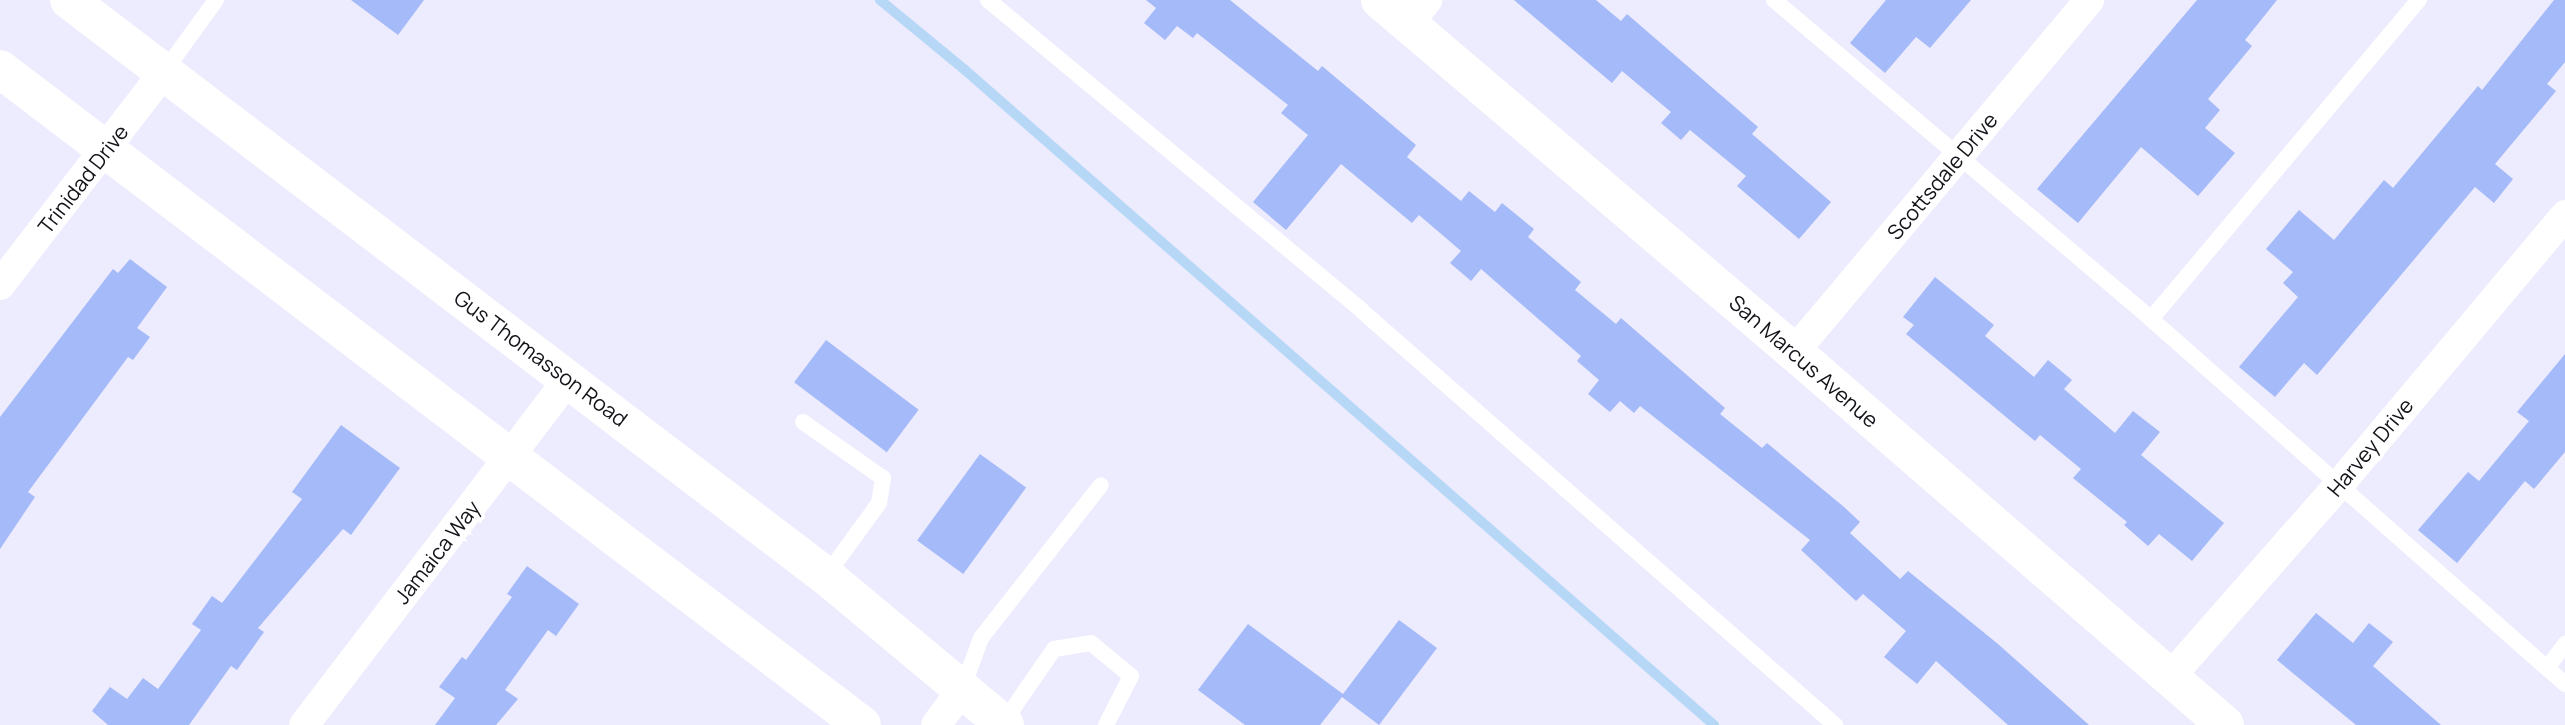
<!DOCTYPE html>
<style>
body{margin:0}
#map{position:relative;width:2565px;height:725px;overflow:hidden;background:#edebfe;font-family:Manrope,sans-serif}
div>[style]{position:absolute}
.stream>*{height:10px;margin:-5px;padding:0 5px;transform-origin:5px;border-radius:5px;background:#b6d8f6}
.building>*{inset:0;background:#a5baf8;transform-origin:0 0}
.service>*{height:16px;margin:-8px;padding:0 8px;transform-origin:8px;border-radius:8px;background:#fff}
.minor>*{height:30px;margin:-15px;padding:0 15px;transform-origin:15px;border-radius:15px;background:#fff}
.tertiary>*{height:38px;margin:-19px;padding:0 19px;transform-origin:19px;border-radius:19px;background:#fff}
.secondary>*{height:38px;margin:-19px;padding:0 19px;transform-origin:19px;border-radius:19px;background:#fff}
span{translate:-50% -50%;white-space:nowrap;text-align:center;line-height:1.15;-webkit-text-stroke:7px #fff;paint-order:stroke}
.street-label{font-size:21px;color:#131219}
</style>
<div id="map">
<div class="stream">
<div style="left:880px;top:0;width:110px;rotate:39.5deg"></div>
<div style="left:965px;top:70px;width:995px;rotate:41.17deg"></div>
</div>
<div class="building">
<div style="clip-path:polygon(351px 0,424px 0,398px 35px)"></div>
<div style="clip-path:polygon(1146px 0,1230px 0,1318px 71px,1322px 66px,1416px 145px,1407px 157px,1461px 201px,1469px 191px,1495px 212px,1502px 203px,1534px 229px,1528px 237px,1581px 282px,1575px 290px,1616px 324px,1621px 318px,1725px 408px,1720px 414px,1762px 448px,1767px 443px,1844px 507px,1860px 522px,1850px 533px,1900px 579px,1908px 571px,1998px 644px,2089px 725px,2008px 725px,1936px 661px,1917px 684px,1884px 657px,1906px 631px,1863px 594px,1856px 601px,1801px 550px,1810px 540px,1640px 406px,1634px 413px,1620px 401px,1610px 412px,1588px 394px,1599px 380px,1577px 361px,1581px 356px,1481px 269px,1471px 281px,1450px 263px,1461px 251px,1419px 215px,1412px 223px,1341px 164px,1286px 230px,1253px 202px,1308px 135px,1281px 113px,1288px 105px,1197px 33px,1193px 38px,1177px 26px,1165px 40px,1144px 23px,1156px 8px)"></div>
<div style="clip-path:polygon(1514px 0,1596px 0,1621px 21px,1627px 14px,1758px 127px,1752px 134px,1831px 202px,1799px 239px,1737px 186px,1746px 176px,1690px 130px,1681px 140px,1661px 123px,1671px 112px,1622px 71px,1612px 83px)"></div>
<div style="clip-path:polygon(1886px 0,1971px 0,1930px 48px,1916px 37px,1885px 73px,1850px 43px)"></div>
<div style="clip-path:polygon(2197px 0,2277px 0,2245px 40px,2252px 46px,2208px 99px,2220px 110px,2205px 128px,2235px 153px,2198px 196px,2141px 147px,2078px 223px,2037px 189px)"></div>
<div style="clip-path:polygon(2554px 0,2565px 0,2565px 62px,2547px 84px,2556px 91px,2495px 164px,2513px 179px,2494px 203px,2475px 187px,2317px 375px,2304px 363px,2275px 397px,2239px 367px,2298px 297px,2283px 283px,2293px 272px,2266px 249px,2299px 210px,2334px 240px,2384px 180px,2393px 188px,2478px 86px,2482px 90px)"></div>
<div style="clip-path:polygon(130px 259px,167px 287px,137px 328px,150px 337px,133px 360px,128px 357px,28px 492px,35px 497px,0 549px,0 417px,113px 269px,118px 273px)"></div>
<div style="clip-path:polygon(1935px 277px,1994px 325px,1985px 336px,2034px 377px,2048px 360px,2072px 380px,2064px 389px,2115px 433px,2133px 411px,2160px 432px,2141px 455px,2224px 523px,2192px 561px,2159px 534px,2148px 546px,2124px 525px,2127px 522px,2073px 478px,2081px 469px,2040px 435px,2035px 441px,1906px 334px,1914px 325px,1903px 317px)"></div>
<div style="left:826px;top:340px;width:116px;height:53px;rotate:37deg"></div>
<div style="clip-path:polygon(2565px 354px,2565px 452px,2534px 489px,2525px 481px,2457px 563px,2418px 530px,2468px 472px,2479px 481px,2529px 421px,2517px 412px)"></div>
<div style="clip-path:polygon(341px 425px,400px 468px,351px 535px,343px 529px,258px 628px,264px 632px,237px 670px,231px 666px,189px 725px,108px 725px,92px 711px,110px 687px,127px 699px,143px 678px,158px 689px,201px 630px,192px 624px,212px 596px,222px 603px,302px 499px,292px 492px)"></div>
<div style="left:980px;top:454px;width:57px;height:107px;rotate:36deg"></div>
<div style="clip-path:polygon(527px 566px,579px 604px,556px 636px,548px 630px,505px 690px,518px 699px,496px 725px,435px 725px,455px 698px,439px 687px,462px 657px,466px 660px,512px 597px,507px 594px)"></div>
<div style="clip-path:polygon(2316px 613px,2353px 643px,2369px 623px,2393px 642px,2373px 666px,2441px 725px,2356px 725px,2277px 660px)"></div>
<div style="clip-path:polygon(1399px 620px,1437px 648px,1379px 725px,1342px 697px,1320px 725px,1245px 725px,1198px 690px,1248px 624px,1343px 694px)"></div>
</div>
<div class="service">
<div style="left:988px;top:0;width:486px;rotate:39.7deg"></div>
<div style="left:1362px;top:311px;width:629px;rotate:41.19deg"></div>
<div style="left:1774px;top:0;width:494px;rotate:40.2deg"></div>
<div style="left:2151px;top:319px;width:552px;rotate:41.4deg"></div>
<div style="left:164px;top:72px;width:89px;rotate:-54.2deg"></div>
<div style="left:2151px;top:319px;width:417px;rotate:-50deg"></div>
<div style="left:803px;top:422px;width:98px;rotate:35deg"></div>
<div style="left:883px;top:478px;width:25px;rotate:99deg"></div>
<div style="left:879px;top:503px;width:90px;rotate:126deg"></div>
<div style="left:2547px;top:668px;width:30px;rotate:-53deg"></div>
<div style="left:962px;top:690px;width:55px;rotate:-69.9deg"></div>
<div style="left:981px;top:638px;width:194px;rotate:-51.9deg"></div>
<div style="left:1003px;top:723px;width:90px;rotate:-55.4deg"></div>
<div style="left:1054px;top:649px;width:37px;rotate:-9deg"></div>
<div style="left:1091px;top:643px;width:52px;rotate:39.5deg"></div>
<div style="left:1131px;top:676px;width:55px;rotate:117deg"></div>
</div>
<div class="minor">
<div style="left:1408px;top:23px;width:30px;rotate:-50deg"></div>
<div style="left:0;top:285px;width:269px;rotate:-52.4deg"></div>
<div style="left:1794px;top:352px;width:459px;rotate:-50deg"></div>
<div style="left:2171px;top:676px;width:253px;rotate:-48.7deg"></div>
<div style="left:2338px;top:486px;width:354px;rotate:-50deg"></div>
<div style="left:304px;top:725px;width:436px;rotate:-52.6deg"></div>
<div style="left:936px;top:725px;width:44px;rotate:-53.4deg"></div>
</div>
<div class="tertiary">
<div style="left:1380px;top:0;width:543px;rotate:40.37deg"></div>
<div style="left:1794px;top:352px;width:570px;rotate:40.87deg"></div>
</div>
<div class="secondary">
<div style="left:69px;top:0;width:951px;rotate:37.27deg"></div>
<div style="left:826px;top:576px;width:233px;rotate:39.8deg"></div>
<div style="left:0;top:69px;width:1083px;rotate:37.27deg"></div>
</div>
<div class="street-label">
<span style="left:1942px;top:176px;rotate:-50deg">Scottsdale Drive</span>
<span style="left:83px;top:179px;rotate:-52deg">Trinidad Drive</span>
<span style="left:541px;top:358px;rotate:37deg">Gus Thomasson Road</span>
<span style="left:1804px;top:361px;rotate:41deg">San Marcus Avenue</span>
<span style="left:2370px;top:447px;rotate:-50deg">Harvey Drive</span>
<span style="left:437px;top:552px;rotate:-52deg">Jamaica Way</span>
</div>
</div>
